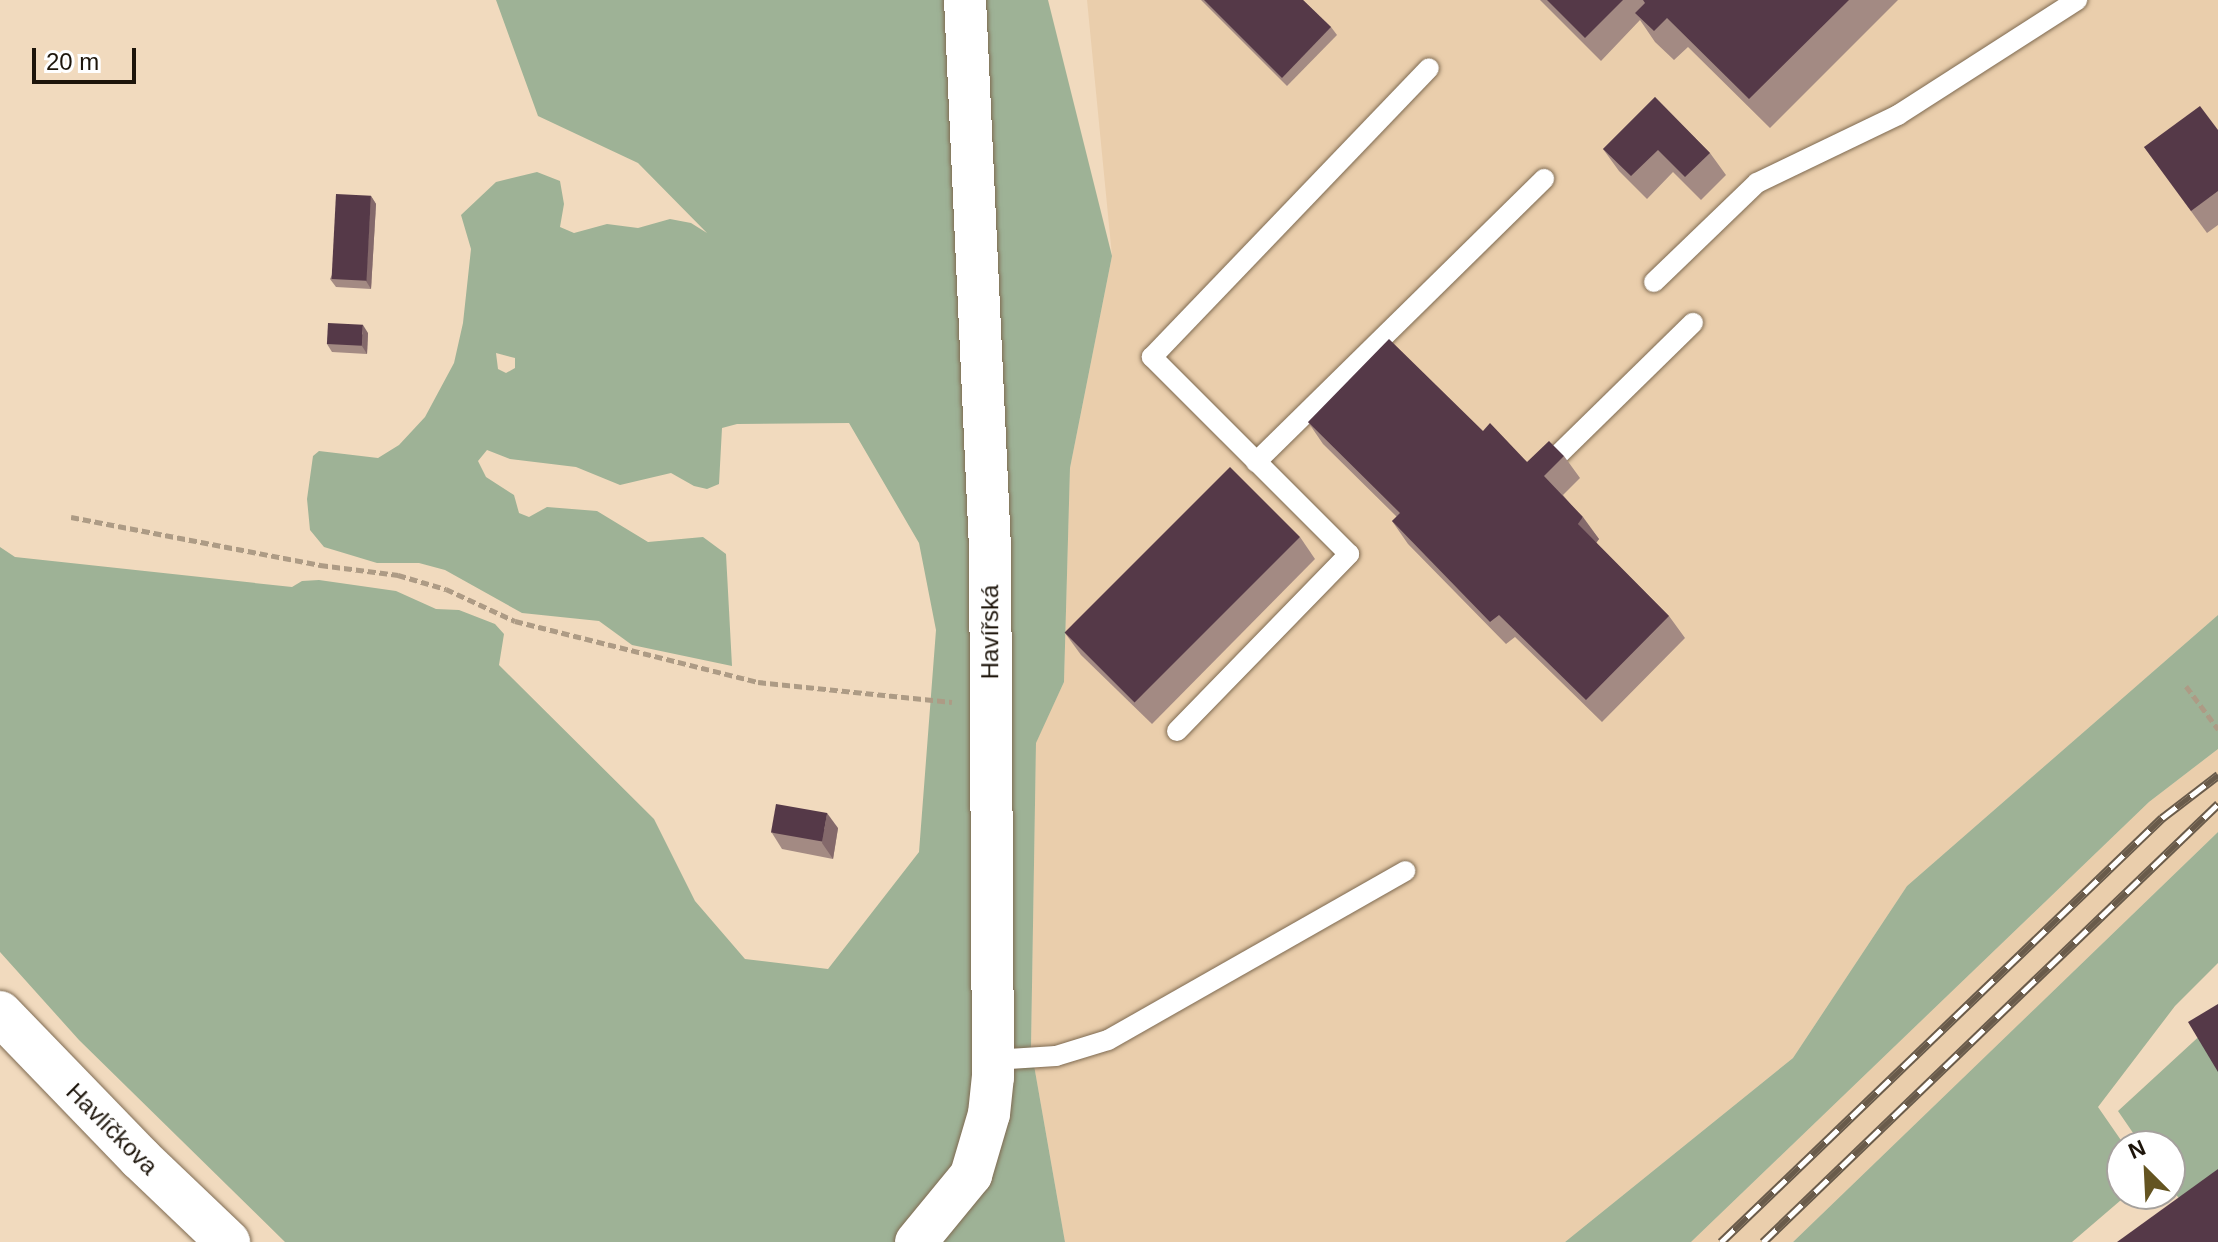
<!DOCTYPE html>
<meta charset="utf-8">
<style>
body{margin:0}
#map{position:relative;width:2218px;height:1242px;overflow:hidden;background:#f1dabe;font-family:Arial,sans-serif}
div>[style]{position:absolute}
.built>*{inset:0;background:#eaceac}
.green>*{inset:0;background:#9eb296}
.path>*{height:5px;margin-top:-2.5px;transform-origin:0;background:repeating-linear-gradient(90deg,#ad9b85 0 8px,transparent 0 12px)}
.roads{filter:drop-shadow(0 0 2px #7e6a51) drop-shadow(0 0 2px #7e6a51)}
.lane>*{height:20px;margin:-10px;padding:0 10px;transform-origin:10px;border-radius:10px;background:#fff}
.street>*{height:42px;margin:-21px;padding:0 21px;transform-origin:21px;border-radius:21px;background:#fff}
.secondary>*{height:44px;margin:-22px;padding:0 22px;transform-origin:22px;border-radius:22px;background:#fff}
.rail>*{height:9px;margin-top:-4.5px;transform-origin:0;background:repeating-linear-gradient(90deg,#fff 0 18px,#695b4b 0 36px);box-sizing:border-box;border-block:2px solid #695b4b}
.wall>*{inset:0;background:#a38a83}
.shaded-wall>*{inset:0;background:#84696b}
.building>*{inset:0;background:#553948;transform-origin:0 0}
span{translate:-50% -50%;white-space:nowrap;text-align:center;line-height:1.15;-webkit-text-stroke:8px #fff;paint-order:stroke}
.street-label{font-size:24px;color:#1d150b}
.north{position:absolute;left:2106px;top:1130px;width:80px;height:80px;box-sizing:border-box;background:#fff;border:2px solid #a5a19d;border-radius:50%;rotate:336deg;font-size:22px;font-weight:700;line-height:32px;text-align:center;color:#1d150b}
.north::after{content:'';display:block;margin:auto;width:28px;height:36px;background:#645421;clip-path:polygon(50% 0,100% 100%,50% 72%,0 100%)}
.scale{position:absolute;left:32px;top:48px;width:104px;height:36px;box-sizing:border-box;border:4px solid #1d150b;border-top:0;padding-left:10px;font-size:24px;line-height:28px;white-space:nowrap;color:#1d150b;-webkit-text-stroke:6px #fff;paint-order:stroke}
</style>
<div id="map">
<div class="built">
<div style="clip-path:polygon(1087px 0,2218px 0,2218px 615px,1907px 886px,1793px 1058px,1565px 1242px,1065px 1242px,1031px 1048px,1036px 742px,1064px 682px,1070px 468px,1112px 256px)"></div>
<div style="clip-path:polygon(2218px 749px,2218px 832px,1793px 1242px,1691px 1242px,2149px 802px)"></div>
</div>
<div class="green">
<div style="clip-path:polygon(evenodd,496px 0,1048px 0,1112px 256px,1070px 468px,1064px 682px,1036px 743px,1031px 1048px,1065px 1242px,285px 1242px,79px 1040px,0 952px,0 547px,15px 557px,292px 587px,302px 581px,319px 580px,396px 591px,436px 609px,459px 610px,495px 624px,504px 634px,499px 665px,654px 819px,695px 901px,745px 959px,828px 969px,919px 852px,936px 630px,919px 543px,849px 423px,737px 424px,722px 428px,719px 484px,707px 489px,694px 486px,671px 473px,620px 485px,576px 467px,510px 459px,487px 450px,478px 461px,486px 477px,514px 495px,519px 513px,529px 517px,547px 507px,597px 511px,648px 542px,703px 537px,726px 554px,732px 666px,632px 645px,599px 621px,522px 613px,445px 570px,419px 563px,377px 563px,324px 547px,310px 530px,307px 499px,313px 456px,319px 451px,378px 458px,399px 445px,425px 417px,454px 363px,463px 323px,471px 249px,461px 215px,496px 182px,537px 172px,560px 181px,564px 204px,560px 227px,574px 233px,607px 224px,638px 228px,670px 219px,691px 223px,707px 233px,638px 163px,538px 116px,496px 0,496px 353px,515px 358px,515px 368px,506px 373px,498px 369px,496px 353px)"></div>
<div style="clip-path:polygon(2218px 615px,2218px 749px,2149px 802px,1691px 1242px,1565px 1242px,1793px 1058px,1907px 886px)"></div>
<div style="clip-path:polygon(2218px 832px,2218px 963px,2175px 1006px,2098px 1107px,2125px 1146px,2122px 1146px,2122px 1194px,2128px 1194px,2072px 1242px,1793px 1242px)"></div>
<div style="clip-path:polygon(2218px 1019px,2218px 1242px,2170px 1188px,2170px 1146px,2142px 1146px,2118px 1111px)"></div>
</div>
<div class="path">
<div style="left:71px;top:517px;width:254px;rotate:10.9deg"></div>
<div style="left:320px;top:565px;width:79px;rotate:7.3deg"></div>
<div style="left:398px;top:575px;width:50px;rotate:16.3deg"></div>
<div style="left:446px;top:589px;width:76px;rotate:24.9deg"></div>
<div style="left:515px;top:621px;width:251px;rotate:14.1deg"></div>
<div style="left:758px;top:682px;width:195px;rotate:5.9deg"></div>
<div style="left:2186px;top:686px;width:54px;rotate:53.3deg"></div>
</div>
<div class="roads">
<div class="lane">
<div style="left:1654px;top:282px;width:143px;rotate:-43.9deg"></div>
<div style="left:1757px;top:183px;width:157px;rotate:-25.7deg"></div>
<div style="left:1898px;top:115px;width:213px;rotate:-32.7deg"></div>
<div style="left:1558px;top:455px;width:189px;rotate:-44.4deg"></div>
<div style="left:1256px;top:462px;width:404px;rotate:-44.5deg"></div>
<div style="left:1177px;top:731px;width:247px;rotate:-45.8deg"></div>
<div style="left:1349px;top:554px;width:279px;rotate:-135deg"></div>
<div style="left:1152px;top:357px;width:400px;rotate:-46.2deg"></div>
<div style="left:993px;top:1060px;width:63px;rotate:-3.6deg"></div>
<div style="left:1056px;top:1056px;width:54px;rotate:-17.1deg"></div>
<div style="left:1108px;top:1040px;width:342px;rotate:-29.6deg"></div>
</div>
<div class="street">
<div style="left:916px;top:1242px;width:87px;rotate:-50.6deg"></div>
<div style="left:971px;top:1175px;width:64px;rotate:-73.6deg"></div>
<div style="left:989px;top:1114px;width:37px;rotate:-84deg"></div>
<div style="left:993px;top:1077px;width:529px;rotate:-90.32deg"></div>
<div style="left:990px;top:548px;width:549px;rotate:-92.61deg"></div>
</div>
<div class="secondary">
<div style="left:0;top:1013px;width:202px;rotate:46deg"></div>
<div style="left:140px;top:1158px;width:122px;rotate:43.7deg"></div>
</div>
</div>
<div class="rail">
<div style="left:1721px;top:1242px;width:612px;rotate:-43.87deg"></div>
<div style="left:2162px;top:818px;width:71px;rotate:-37.5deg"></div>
<div style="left:1763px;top:1242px;width:632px;rotate:-43.91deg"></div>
</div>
<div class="wall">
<div style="clip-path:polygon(1201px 0,1303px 0,1331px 27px,1337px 35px,1287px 86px)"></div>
<div style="clip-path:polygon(1540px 0,1898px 0,1770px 128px,1688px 47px,1674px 60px,1655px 42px,1640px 20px,1601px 61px)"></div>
<div style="clip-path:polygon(1655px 97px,1710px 153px,1726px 175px,1701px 200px,1673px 172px,1647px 199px,1619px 171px,1603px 149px)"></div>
<div style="clip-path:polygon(2218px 130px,2218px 225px,2207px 233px,2144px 147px)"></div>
<div style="clip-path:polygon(371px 196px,376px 204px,371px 289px,336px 287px,330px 279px)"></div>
<div style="clip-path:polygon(368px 333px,367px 354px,332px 352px,327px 344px)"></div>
<div style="clip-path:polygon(1308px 422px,1483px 431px,1527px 462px,1564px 456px,1580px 478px,1563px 495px,1599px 539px,1596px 543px,1669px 616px,1685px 638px,1602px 722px,1515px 637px,1506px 644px,1408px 544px,1392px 521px,1397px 517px,1323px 444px)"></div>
<div style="clip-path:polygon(1300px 537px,1315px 559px,1152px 724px,1081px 655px,1065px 633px)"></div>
<div style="clip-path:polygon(838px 828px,833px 859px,782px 849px,772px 833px)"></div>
</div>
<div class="shaded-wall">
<div style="clip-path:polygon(371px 196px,376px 204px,371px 289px,366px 281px)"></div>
<div style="clip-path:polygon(363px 325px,368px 333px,367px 354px,362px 346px)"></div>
<div style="clip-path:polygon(1583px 517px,1599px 539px,1593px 547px,1578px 524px)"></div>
<div style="clip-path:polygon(827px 813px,838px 828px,833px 859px,822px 843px)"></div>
</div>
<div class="building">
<div style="clip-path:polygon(1204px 0,1303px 0,1331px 27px,1282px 78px)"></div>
<div style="clip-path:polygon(1547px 0,1623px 0,1585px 38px)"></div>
<div style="clip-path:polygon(1643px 0,1849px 0,1749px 99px,1667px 18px,1654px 31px,1635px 13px,1645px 3px)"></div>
<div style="clip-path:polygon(1655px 97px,1710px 153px,1685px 177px,1658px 150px,1631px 176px,1603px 149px)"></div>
<div style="clip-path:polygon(2200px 106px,2218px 130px,2218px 191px,2191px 211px,2144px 147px)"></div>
<div style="left:336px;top:194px;width:35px;height:85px;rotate:3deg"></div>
<div style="left:328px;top:323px;width:35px;height:21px;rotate:3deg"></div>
<div style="clip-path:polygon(1389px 339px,1483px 431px,1490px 423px,1527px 462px,1549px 441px,1564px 456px,1544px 476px,1583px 517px,1578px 524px,1669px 616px,1586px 700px,1499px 615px,1490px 622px,1392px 521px,1400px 513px,1308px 422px)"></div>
<div style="left:1230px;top:467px;width:99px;height:234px;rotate:45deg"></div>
<div style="left:776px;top:804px;width:52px;height:29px;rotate:10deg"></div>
<div style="clip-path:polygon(2218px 1004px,2218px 1072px,2188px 1022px)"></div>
<div style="clip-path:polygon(2218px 1169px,2218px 1242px,2117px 1242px)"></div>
</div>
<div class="street-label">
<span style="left:990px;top:632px;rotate:-90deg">Havířská</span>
<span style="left:112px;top:1129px;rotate:45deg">Havlíčkova</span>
</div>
<div class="north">N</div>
<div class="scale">20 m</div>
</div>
